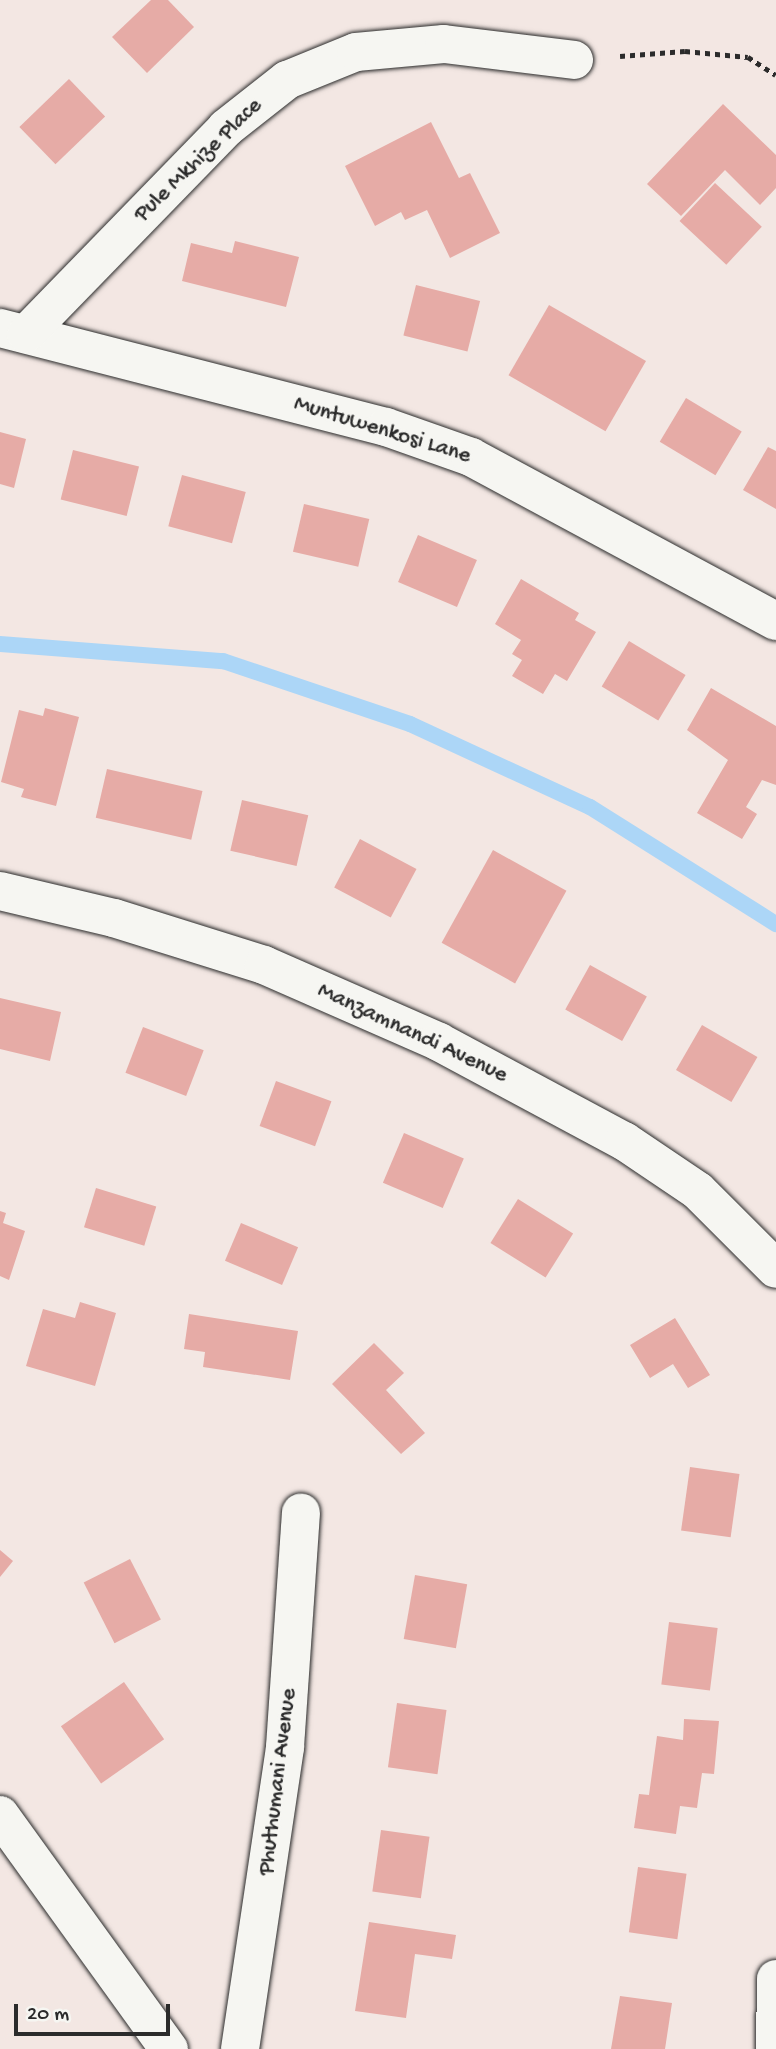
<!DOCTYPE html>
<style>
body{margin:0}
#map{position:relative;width:776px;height:2049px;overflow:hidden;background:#f3e7e3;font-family:"Gochi Hand",sans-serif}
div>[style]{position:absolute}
.stream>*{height:16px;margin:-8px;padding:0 8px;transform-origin:8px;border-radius:8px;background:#acd6f7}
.building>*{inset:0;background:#e6aba6;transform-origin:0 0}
.path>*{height:4.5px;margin-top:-2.25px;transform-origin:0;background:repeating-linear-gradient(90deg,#2b2b2b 0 5px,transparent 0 10px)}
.roads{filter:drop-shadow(0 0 2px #2b2b2b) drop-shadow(0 0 2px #2b2b2b)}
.street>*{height:38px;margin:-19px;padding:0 19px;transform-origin:19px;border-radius:19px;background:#f6f6f2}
span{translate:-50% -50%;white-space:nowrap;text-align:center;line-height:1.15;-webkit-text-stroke:5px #f6f6f2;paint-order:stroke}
.street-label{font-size:23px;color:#2b2b2b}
.scale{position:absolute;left:14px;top:2004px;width:156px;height:32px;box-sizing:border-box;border:4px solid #2b2b2b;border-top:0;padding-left:9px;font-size:21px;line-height:24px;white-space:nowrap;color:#2b2b2b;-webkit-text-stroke:5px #f6f6f2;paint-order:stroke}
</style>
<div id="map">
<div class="stream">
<div style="left:0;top:644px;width:224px;rotate:4.4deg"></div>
<div style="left:223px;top:661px;width:197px;rotate:18.6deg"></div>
<div style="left:410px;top:724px;width:198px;rotate:24.8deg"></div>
<div style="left:590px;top:807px;width:220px;rotate:32.2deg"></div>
</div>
<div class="building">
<div style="clip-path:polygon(151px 0,168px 0,194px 27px,147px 73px,112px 37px)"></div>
<div style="left:69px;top:79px;width:52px;height:69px;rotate:46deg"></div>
<div style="clip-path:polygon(723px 104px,776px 155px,776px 188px,760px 205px,725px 170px,681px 216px,647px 184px)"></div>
<div style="clip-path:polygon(431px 122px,459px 178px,470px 173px,500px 233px,450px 258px,427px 210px,405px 220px,401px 212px,375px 226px,345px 166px)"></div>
<div style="left:715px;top:183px;width:64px;height:52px;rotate:43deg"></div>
<div style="clip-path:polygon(235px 241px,299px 257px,286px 307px,182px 281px,191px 243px,232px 253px)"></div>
<div style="left:416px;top:285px;width:66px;height:52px;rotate:14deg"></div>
<div style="left:549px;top:305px;width:112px;height:81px;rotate:30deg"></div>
<div style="left:686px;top:398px;width:65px;height:51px;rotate:31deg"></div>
<div style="clip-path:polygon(0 432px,26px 439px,14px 488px,0 484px)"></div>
<div style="clip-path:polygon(768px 447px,776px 451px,776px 509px,743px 490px)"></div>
<div style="left:73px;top:450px;width:68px;height:51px;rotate:14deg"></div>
<div style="left:182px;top:475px;width:66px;height:53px;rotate:15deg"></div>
<div style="left:304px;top:504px;width:67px;height:49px;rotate:13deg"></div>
<div style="left:418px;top:535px;width:64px;height:51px;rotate:23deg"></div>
<div style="clip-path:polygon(521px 579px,579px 613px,575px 620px,596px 632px,567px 681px,555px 674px,543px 694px,512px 676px,522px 660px,512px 654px,521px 640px,495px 624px)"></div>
<div style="left:629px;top:641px;width:66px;height:53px;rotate:31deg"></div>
<div style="clip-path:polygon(711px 688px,776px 726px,776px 785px,762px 780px,746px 807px,757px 814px,742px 839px,697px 813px,728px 760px,687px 730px)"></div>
<div style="clip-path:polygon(45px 708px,79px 717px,56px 806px,21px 797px,24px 789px,1px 782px,19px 710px,43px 716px)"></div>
<div style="left:107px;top:769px;width:98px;height:50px;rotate:13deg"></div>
<div style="left:242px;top:800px;width:68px;height:52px;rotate:13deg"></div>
<div style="left:360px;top:839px;width:64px;height:55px;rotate:28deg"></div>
<div style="left:493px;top:850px;width:84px;height:106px;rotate:29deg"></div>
<div style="left:590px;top:965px;width:65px;height:51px;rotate:29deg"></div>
<div style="clip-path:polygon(0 998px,61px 1012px,50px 1061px,0 1049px)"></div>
<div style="left:702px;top:1025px;width:64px;height:52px;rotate:30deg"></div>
<div style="left:143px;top:1027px;width:65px;height:49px;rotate:21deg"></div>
<div style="left:276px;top:1081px;width:59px;height:48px;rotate:20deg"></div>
<div style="left:404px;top:1133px;width:65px;height:54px;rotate:23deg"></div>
<div style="left:96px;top:1188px;width:63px;height:41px;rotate:17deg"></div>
<div style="left:518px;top:1199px;width:65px;height:52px;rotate:32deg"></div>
<div style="clip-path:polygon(0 1211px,6px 1213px,3px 1223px,25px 1231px,9px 1280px,0 1276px)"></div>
<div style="left:241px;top:1223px;width:62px;height:41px;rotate:23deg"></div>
<div style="clip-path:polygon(80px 1302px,116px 1313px,95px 1386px,26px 1366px,43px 1309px,75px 1318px)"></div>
<div style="clip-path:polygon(189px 1314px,298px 1331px,290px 1380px,203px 1367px,205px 1352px,184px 1349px)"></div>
<div style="clip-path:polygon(675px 1318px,710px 1375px,688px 1388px,673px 1364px,650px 1378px,630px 1345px)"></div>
<div style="clip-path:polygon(374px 1343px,404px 1373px,386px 1390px,425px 1433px,401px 1454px,332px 1384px)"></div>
<div style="left:690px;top:1467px;width:50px;height:64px;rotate:8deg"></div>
<div style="clip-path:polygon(0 1550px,13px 1561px,0 1577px)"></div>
<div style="left:130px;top:1559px;width:68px;height:52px;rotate:63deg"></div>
<div style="left:415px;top:1575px;width:53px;height:65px;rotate:10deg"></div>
<div style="left:669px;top:1622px;width:49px;height:63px;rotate:7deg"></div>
<div style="left:124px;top:1682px;width:70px;height:77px;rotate:55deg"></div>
<div style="left:397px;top:1703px;width:50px;height:65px;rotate:8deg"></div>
<div style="clip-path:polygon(684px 1719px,719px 1721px,714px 1774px,702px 1773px,697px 1808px,680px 1806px,676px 1834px,634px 1828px,639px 1794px,649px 1795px,657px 1736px,683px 1740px)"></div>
<div style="left:381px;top:1830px;width:49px;height:62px;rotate:8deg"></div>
<div style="left:638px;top:1867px;width:49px;height:66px;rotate:8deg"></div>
<div style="clip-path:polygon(369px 1922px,456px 1935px,452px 1959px,415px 1954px,406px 2018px,355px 2011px)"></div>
<div style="clip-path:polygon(620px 1996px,672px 2003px,665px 2049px,611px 2049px)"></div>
</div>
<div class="path">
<div style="left:620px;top:56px;width:65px;rotate:-4.4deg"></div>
<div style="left:685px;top:51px;width:63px;rotate:5.4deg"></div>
<div style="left:748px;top:57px;width:33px;rotate:33deg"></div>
</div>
<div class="roads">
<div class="street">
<div style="left:0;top:328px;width:398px;rotate:14.4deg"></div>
<div style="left:386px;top:427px;width:90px;rotate:19.4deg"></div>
<div style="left:471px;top:457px;width:346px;rotate:28.3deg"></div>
<div style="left:26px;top:334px;width:287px;rotate:-45.8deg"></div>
<div style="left:226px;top:128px;width:78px;rotate:-38.2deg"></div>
<div style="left:287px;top:80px;width:74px;rotate:-22.1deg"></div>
<div style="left:356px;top:52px;width:88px;rotate:-5.2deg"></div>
<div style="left:444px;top:44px;width:131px;rotate:7deg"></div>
<div style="left:0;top:891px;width:117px;rotate:13.3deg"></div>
<div style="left:114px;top:918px;width:157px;rotate:17.4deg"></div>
<div style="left:264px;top:965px;width:191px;rotate:23.7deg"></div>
<div style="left:439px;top:1042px;width:210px;rotate:28.2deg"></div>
<div style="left:624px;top:1141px;width:89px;rotate:34deg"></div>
<div style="left:698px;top:1191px;width:110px;rotate:45deg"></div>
<div style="left:0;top:1815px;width:289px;rotate:54.2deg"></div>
<div style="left:240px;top:2049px;width:305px;rotate:-81.5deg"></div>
<div style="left:285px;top:1747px;width:235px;rotate:-86.1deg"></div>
<div style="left:775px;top:2049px;width:70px;rotate:-89.2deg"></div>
</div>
</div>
<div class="street-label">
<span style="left:199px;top:161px;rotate:-44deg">Pule Mkhize Place</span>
<span style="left:382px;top:431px;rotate:17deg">Muntuwenkosi Lane</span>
<span style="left:412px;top:1034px;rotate:25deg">Manzamnandi Avenue</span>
<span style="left:279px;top:1782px;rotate:-83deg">Phuthumani Avenue</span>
</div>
<div class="scale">20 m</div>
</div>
